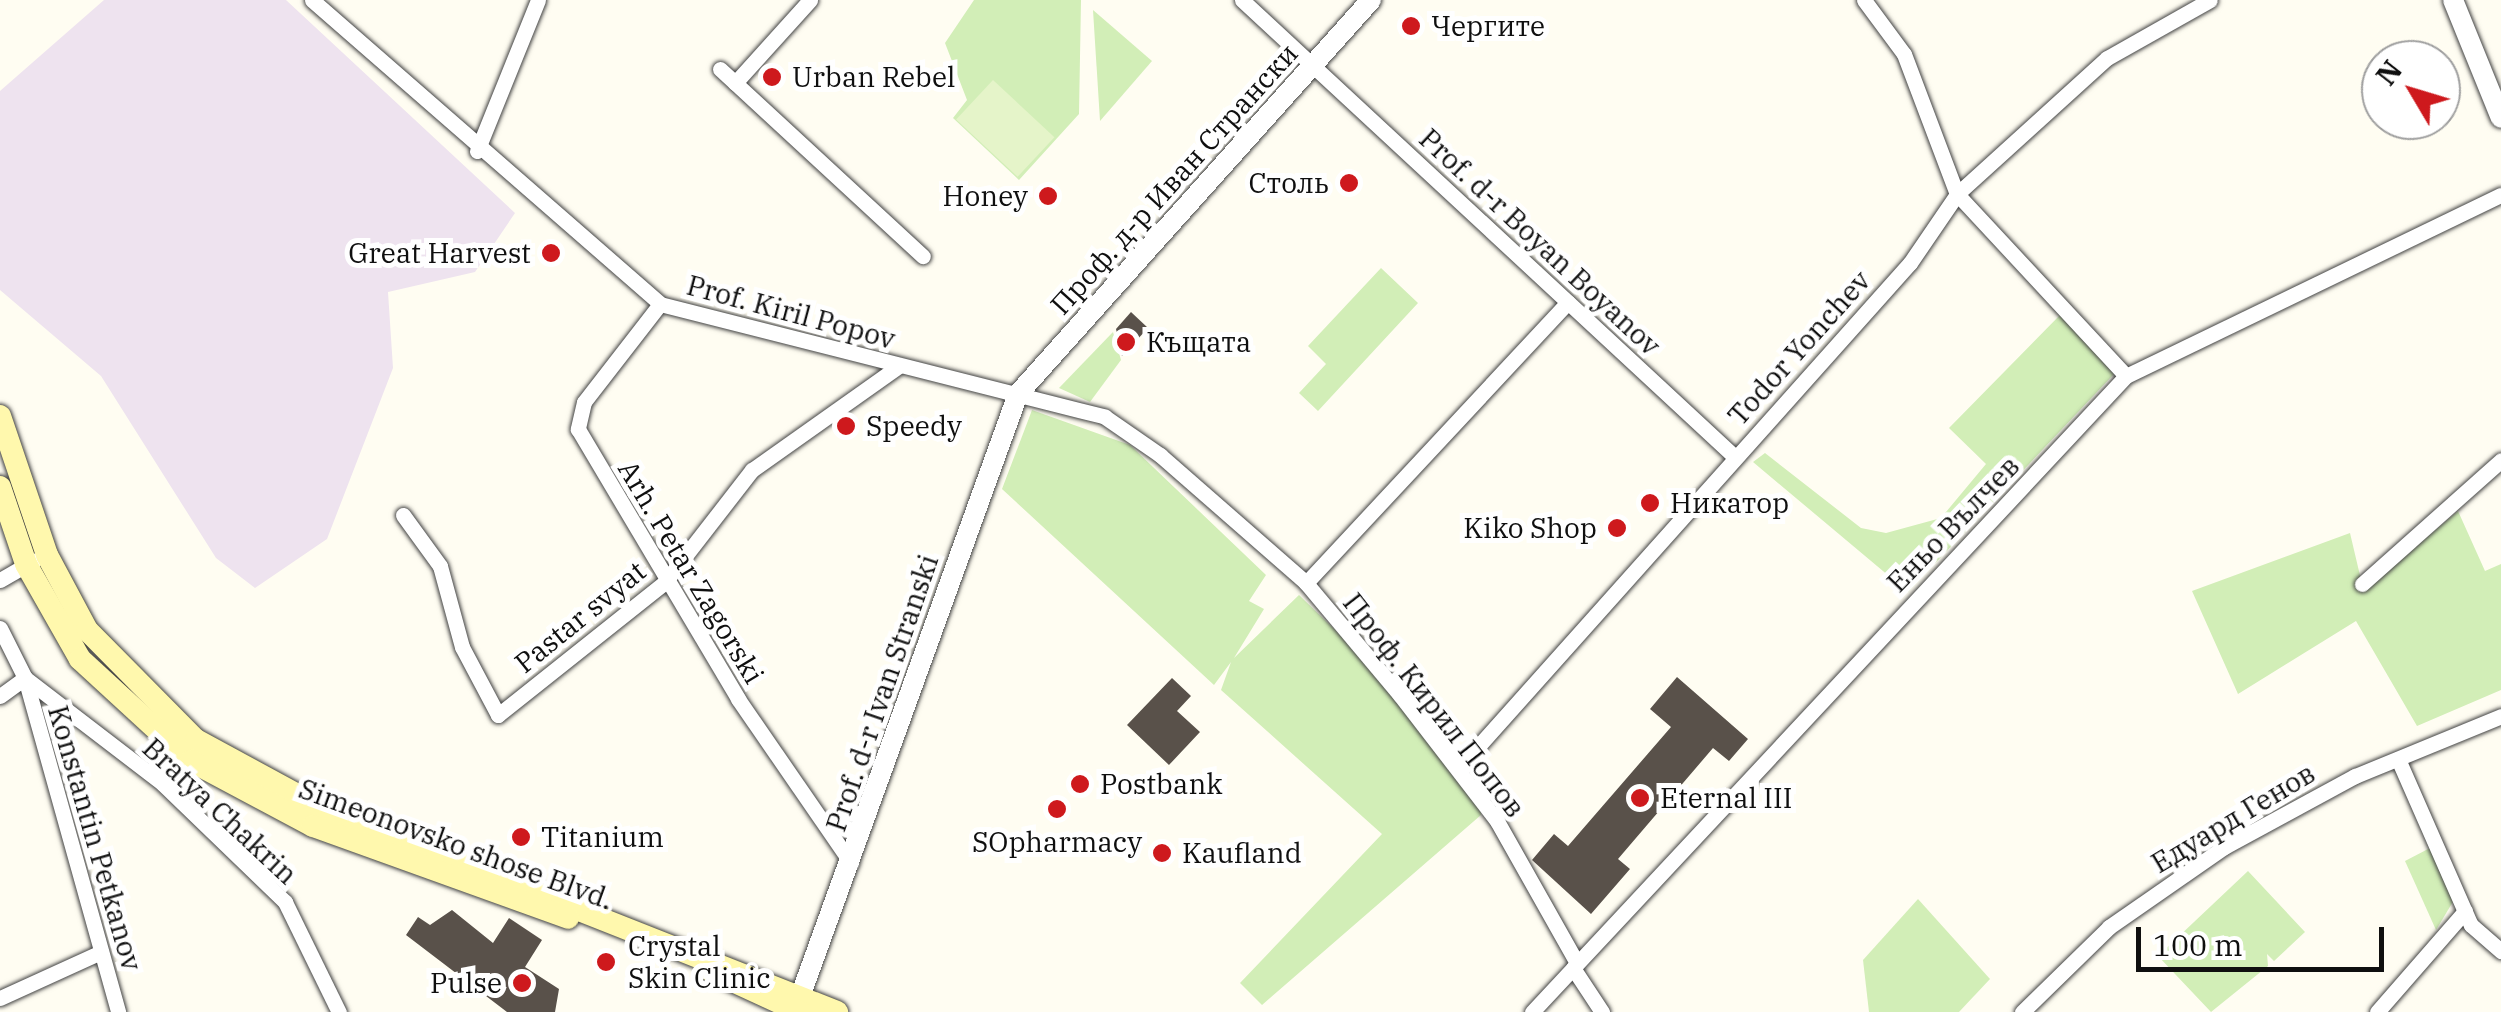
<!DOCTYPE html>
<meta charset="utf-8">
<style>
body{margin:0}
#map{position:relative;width:2501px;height:1012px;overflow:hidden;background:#fffdf2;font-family:"IBM Plex Serif",serif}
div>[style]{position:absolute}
.industrial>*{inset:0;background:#eee3ef}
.green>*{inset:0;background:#d2eeb7}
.pitch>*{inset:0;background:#e5f4c9;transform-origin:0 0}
.building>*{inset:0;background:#59514a}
.roads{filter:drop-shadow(0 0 2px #424242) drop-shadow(0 0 2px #424242)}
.minor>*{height:15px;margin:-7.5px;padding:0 7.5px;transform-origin:7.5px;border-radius:7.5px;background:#fff}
.tertiary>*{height:20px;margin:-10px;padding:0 10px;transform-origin:10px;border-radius:10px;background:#fff}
.secondary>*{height:22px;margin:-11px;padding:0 11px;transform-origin:11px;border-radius:11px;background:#fff8ad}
.dots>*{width:28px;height:28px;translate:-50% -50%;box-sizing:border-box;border:5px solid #fff;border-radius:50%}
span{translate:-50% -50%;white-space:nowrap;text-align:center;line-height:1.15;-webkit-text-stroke:10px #fff;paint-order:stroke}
.poi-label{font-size:28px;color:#0f0f0f}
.left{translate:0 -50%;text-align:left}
.right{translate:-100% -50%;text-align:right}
.street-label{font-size:28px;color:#0f0f0f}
.north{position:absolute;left:2361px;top:40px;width:100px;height:100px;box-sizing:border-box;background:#fff;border:2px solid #9f9f9f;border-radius:50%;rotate:308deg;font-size:28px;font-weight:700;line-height:40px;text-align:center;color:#0f0f0f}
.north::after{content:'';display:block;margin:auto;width:35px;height:45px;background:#ce191d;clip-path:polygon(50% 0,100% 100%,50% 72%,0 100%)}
.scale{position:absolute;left:2136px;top:927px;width:248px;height:45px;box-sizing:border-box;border:5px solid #0f0f0f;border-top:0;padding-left:12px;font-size:30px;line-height:35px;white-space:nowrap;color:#0f0f0f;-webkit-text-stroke:8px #fff;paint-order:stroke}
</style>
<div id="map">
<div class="industrial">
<div style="clip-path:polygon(104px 0,286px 0,515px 213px,475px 272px,388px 292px,393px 368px,327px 539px,255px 588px,216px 558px,101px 376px,0 290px,0 91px)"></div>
</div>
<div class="green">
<div style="clip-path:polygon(974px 0,1081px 0,1079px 114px,1019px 180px,953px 118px,967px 100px,945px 43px)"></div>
<div style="clip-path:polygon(1093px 10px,1152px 61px,1100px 121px)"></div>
<div style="clip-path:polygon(1381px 268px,1418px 303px,1318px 411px,1299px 393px,1326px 364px,1308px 346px)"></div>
<div style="clip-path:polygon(2060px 315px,2114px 374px,1908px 592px,1753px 462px,1765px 453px,1861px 528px,1886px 533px,1941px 518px,1986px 464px,1949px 428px)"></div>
<div style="clip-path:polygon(1113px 332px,1121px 360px,1090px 402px,1059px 388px)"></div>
<div style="clip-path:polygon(1032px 410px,1130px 445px,1266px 575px,1249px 601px,1264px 609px,1234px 658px,1299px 595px,1478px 768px,1481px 815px,1262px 1005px,1240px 983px,1382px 834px,1221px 690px,1231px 662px,1214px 685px,1002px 489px)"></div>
<div style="clip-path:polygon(2458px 511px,2485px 571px,2501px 564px,2501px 690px,2417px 726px,2356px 621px,2238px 694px,2192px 591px,2350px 533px,2362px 584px,2376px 580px)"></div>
<div style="clip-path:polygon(2430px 848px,2454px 900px,2436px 930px,2405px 861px)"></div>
<div style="clip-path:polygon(2248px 871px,2305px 932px,2274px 961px,2267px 954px,2268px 966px,2211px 1012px,2158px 956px)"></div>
<div style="clip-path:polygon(1918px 899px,1990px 979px,1959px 1012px,1869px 1012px,1863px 960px)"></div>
</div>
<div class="pitch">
<div style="left:993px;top:80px;width:84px;height:54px;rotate:43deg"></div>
</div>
<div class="building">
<div style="clip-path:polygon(1131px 312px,1148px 328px,1122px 356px,1116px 329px)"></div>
<div style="clip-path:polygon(1677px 677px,1748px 739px,1729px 761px,1713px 748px,1618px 859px,1630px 869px,1591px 914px,1532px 860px,1554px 834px,1568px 846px,1671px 727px,1650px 709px)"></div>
<div style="clip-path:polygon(1172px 678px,1191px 696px,1177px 711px,1200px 732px,1169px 765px,1127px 725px)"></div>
<div style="clip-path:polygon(452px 910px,493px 943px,509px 918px,542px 940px,525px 967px,559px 989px,555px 1012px,507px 1012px,406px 935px,418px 917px,430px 925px)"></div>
</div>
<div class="roads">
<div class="minor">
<div style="left:312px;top:0;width:462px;rotate:41.1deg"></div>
<div style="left:660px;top:304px;width:459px;rotate:14.2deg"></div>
<div style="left:1105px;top:417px;width:67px;rotate:34.6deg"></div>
<div style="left:1160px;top:455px;width:194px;rotate:41.2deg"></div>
<div style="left:1306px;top:583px;width:146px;rotate:50deg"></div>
<div style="left:1400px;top:695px;width:159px;rotate:52.4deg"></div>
<div style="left:1497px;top:821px;width:163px;rotate:60.6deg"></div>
<div style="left:1242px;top:0;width:671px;rotate:42.83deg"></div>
<div style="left:1864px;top:0;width:67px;rotate:53.5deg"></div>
<div style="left:1904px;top:54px;width:150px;rotate:69.3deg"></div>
<div style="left:1957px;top:194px;width:248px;rotate:47.1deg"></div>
<div style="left:720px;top:69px;width:276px;rotate:42.7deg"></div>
<div style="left:735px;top:83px;width:112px;rotate:-47.9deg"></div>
<div style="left:477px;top:151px;width:163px;rotate:-68deg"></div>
<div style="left:660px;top:304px;width:124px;rotate:127.8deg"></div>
<div style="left:584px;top:402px;width:28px;rotate:103deg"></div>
<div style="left:578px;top:429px;width:314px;rotate:59.3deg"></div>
<div style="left:738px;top:699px;width:199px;rotate:55.4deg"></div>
<div style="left:403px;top:515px;width:63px;rotate:54deg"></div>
<div style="left:440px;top:566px;width:84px;rotate:74.8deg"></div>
<div style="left:462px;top:647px;width:77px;rotate:62.1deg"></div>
<div style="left:498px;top:715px;width:213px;rotate:-38.5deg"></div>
<div style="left:665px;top:582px;width:142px;rotate:-52.2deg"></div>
<div style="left:752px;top:470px;width:180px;rotate:-35.3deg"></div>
<div style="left:0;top:580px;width:39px;rotate:-30deg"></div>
<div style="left:1306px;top:583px;width:384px;rotate:-47deg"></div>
<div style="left:2362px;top:584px;width:186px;rotate:-41.7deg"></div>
<div style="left:0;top:628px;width:56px;rotate:63.4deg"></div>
<div style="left:25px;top:678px;width:347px;rotate:74.4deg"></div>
<div style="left:25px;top:678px;width:174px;rotate:37.5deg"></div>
<div style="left:163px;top:784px;width:170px;rotate:44deg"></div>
<div style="left:285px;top:902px;width:123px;rotate:63.9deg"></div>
<div style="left:0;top:696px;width:31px;rotate:-36deg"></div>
<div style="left:2398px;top:759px;width:181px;rotate:66.3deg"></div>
<div style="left:2471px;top:925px;width:40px;rotate:41deg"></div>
<div style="left:1458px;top:769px;width:678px;rotate:-48.23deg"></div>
<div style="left:1910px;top:263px;width:83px;rotate:-55.7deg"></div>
<div style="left:1957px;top:194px;width:202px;rotate:-42.2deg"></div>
<div style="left:2107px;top:58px;width:118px;rotate:-29.4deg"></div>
<div style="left:1573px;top:968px;width:53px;rotate:56.6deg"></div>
<div style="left:0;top:998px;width:111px;rotate:-24.5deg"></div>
<div style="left:1532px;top:1012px;width:870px;rotate:-46.96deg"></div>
<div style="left:2126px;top:376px;width:416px;rotate:-25.8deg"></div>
<div style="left:2022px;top:1012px;width:122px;rotate:-44.3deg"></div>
<div style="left:2109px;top:927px;width:140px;rotate:-34.8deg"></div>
<div style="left:2224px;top:847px;width:149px;rotate:-28.5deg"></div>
<div style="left:2355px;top:776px;width:158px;rotate:-22.3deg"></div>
<div style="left:2377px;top:1012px;width:134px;rotate:-48.9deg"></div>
</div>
<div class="tertiary">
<div style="left:2453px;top:0;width:127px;rotate:67.9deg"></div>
<div style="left:796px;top:1008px;width:653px;rotate:-70.12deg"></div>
<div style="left:1018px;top:394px;width:529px;rotate:-48.14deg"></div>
</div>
<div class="secondary">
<div style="left:0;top:416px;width:147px;rotate:71.3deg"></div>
<div style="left:47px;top:555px;width:85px;rotate:61.9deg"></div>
<div style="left:87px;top:630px;width:155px;rotate:45.3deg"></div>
<div style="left:196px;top:740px;width:142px;rotate:28.5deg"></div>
<div style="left:321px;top:808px;width:555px;rotate:21.57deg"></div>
<div style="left:0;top:487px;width:81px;rotate:71.3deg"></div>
<div style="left:26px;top:564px;width:109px;rotate:60.4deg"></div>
<div style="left:80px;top:659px;width:151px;rotate:42.6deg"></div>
<div style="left:191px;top:761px;width:138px;rotate:28deg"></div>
<div style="left:313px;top:826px;width:271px;rotate:19.8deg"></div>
<div style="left:711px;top:971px;width:98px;rotate:24.7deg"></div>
</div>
</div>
<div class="dots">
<div style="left:1411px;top:26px;background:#ce191d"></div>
<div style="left:772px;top:77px;background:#ce191d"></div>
<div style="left:1349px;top:183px;background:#ce191d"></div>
<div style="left:1048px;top:196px;background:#ce191d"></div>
<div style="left:551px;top:253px;background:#ce191d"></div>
<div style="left:1126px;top:342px;background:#ce191d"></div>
<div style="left:846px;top:426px;background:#ce191d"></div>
<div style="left:1650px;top:503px;background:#ce191d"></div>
<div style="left:1617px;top:528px;background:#ce191d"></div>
<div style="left:1080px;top:784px;background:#ce191d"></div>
<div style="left:1640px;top:798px;background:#ce191d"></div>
<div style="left:1057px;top:809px;background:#ce191d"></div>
<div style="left:521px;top:837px;background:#ce191d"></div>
<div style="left:1162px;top:853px;background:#ce191d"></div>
<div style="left:606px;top:962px;background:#ce191d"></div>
<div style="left:522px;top:983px;background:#ce191d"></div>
</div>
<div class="poi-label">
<span class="left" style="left:1431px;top:26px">Чергите</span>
<span class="left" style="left:792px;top:77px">Urban Rebel</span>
<span class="right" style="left:1329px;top:183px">Столь</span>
<span class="right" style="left:1028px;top:196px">Honey</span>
<span class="right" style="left:531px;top:253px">Great Harvest</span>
<span class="left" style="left:1146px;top:342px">Къщата</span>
<span class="left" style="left:866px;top:426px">Speedy</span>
<span class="left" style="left:1670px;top:503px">Никатор</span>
<span class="right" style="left:1597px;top:528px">Kiko Shop</span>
<span class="left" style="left:1100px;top:784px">Postbank</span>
<span class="left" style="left:1660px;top:798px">Eternal III</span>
<span class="left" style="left:541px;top:837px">Titanium</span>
<span style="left:1057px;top:842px">SOpharmacy</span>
<span class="left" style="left:1182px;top:853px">Kaufland</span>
<span class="left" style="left:628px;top:962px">Crystal<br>Skin Clinic</span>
<span class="right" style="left:502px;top:983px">Pulse</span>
</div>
<div class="street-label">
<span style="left:1174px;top:179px;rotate:-48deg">Проф. д-р Иван Странски</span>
<span style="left:1540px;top:242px;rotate:43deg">Prof. d-r Boyan Boyanov</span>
<span style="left:791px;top:312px;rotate:15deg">Prof. Kiril Popov</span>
<span style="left:1799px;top:348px;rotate:-48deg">Todor Yonchev</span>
<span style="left:1953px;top:524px;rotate:-46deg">Еньо Вълчев</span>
<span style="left:691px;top:572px;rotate:59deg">Arh. Petar Zagorski</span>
<span style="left:580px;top:617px;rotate:-39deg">Pastar svyat</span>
<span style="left:882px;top:693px;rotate:-71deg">Prof. d-r Ivan Stranski</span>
<span style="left:1434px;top:705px;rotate:52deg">Проф. Кирил Попов</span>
<span style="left:220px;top:811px;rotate:43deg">Bratya Chakrin</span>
<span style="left:2233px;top:818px;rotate:-31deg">Едуард Генов</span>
<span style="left:95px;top:838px;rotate:74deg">Konstantin Petkanov</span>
<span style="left:456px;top:844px;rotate:20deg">Simeonovsko shose Blvd.</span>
</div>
<div class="north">N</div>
<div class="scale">100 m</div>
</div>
